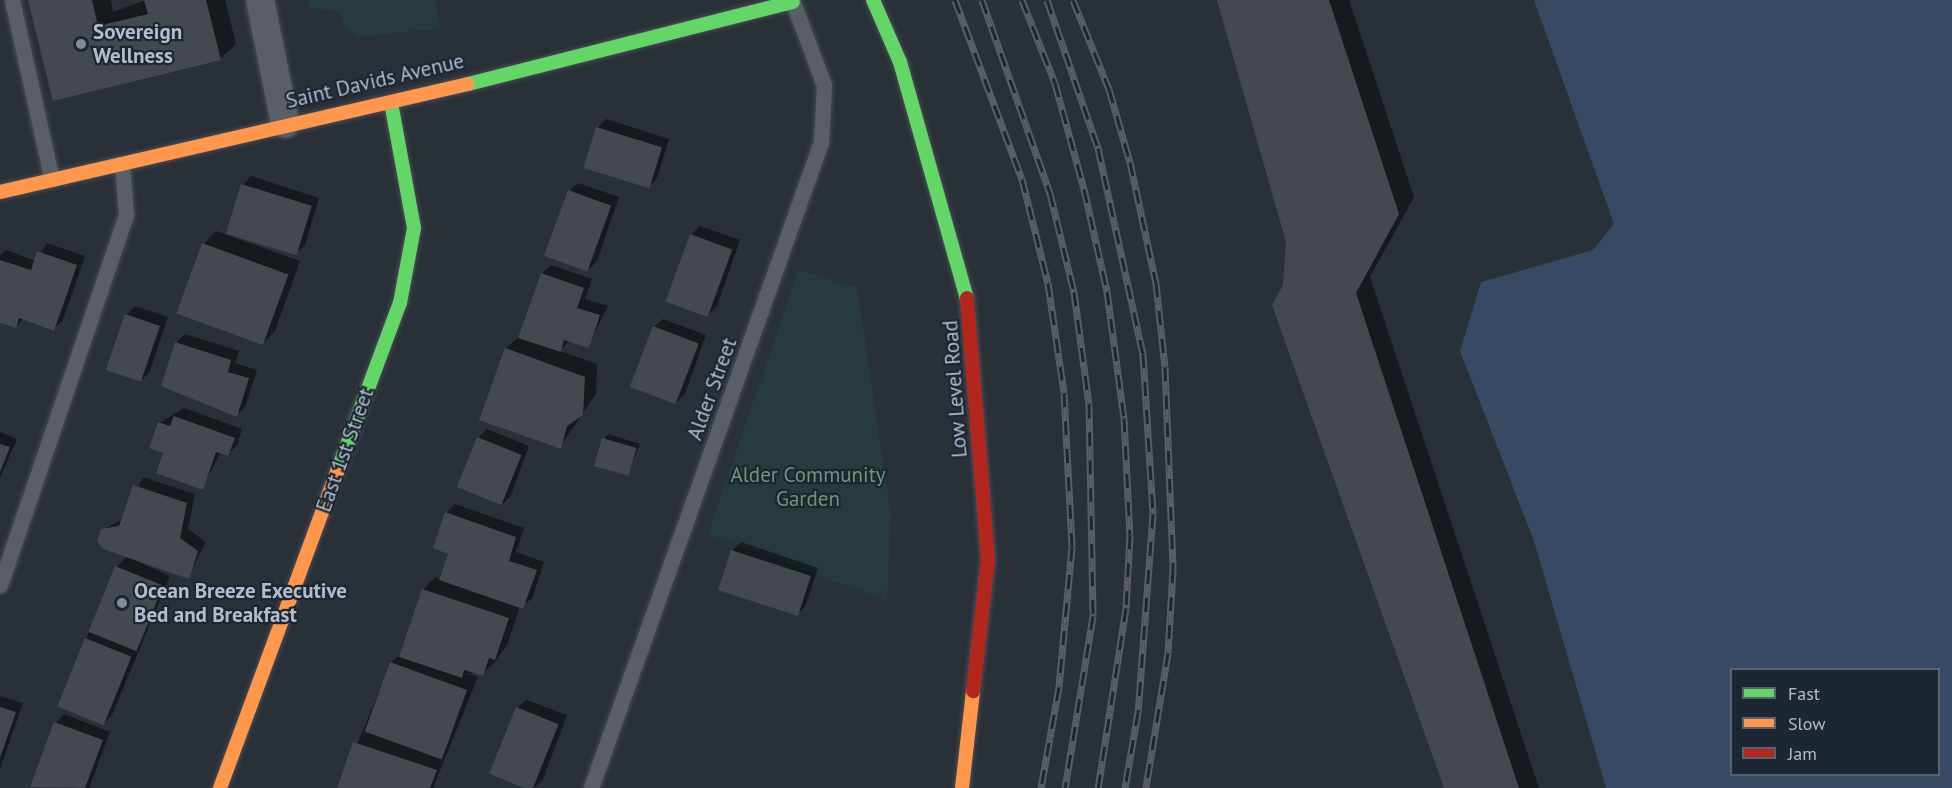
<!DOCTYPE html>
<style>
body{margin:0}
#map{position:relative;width:1952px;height:788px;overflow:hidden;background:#2a3038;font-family:"PT Sans",sans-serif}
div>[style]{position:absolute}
.green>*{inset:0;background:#273a3e}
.water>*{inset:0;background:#384963}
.shadow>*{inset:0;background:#0007}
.building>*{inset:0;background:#444950;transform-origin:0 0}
.roads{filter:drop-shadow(0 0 2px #484c53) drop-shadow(0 0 2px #484c53)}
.lane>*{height:15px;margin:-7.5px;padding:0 7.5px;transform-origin:7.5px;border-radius:7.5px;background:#5a5e66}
.street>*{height:28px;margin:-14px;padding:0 14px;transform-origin:14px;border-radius:14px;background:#5a5e66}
.fast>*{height:14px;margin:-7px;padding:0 7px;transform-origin:7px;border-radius:7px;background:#63d668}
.slow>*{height:14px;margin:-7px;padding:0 7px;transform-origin:7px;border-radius:7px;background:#ff974d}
.jam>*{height:14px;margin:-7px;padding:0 7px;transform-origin:7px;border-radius:7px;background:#b3261e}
.rail>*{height:7px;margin-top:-3.5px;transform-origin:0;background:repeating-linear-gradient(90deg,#1d2633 0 14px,#595d64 0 28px);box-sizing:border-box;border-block:2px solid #595d64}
.dots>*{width:16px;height:16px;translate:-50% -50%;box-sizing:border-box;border:3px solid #1d2633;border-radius:50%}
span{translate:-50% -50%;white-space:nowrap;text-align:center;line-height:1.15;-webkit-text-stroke:4.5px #1d2633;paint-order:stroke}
.poi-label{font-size:21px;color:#b4bcc9;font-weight:700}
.left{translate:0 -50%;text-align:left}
.street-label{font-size:21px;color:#b4bcc9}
.park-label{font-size:21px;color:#6b9a76}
.legend{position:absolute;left:1730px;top:668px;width:210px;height:108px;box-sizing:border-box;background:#1d2633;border:2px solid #59626f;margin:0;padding:8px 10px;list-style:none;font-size:18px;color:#b4bcc9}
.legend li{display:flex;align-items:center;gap:12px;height:30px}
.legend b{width:30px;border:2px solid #59626f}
</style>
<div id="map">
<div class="green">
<div style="clip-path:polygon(308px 0,435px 0,440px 28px,360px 37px,345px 28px,341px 12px,310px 8px)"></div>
<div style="clip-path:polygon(798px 270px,857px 287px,891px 515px,887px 601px,708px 534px)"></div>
</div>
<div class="water">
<div style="clip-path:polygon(evenodd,1534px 0,1952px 0,1952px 788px,1606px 788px,1534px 541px,1460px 351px,1481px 282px,1593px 250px,1614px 224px,1534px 0,1732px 670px,1938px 670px,1938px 774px,1732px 774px,1732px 670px)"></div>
</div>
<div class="shadow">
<div style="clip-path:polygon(30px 0,111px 0,113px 12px,146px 0,225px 0,236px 44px,220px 59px,54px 99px)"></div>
<div style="clip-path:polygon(1218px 0,1349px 0,1414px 197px,1370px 277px,1539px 788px,1445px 788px,1285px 285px,1287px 242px)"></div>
<div style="clip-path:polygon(606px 119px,669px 139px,657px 178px,649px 187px,597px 128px)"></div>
<div style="clip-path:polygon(251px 176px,319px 198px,305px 245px,296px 253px,243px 185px)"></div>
<div style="clip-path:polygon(578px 183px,619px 197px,597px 261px,589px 269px,569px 191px)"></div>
<div style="clip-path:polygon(700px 226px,740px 240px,717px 306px,708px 315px,691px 235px)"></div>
<div style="clip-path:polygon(216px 231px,300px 261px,275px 331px,263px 343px,204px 244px)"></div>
<div style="clip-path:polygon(47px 243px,85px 256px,63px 320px,54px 329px,24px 318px,16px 327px,0 321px,0 256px,6px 250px,36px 261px)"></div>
<div style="clip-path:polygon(551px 265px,592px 279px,585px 299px,608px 306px,588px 346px,569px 341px,560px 351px,597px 364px,596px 394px,560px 447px,506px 348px,520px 336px,542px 273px)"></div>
<div style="clip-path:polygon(135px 306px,168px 317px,150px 371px,142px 380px,126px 315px)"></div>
<div style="clip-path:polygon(663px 319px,706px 335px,685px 394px,676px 403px,654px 327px)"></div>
<div style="clip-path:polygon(185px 334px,239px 351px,235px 363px,257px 370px,245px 407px,237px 415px,176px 343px)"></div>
<div style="clip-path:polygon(184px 408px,242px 429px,237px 445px,228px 454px,221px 452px,202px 488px,165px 452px,159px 423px)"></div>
<div style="clip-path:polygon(487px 429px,529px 446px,511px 495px,503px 504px,478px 438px)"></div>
<div style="clip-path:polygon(0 432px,17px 439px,0 478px)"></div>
<div style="clip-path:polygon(608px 434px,640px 444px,628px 475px,604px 439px)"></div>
<div style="clip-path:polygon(143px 477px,195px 494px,188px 529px,206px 542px,188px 577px,128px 557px,170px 576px,112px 715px,103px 724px,86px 639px,117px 567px,127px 556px,102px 530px,123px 519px)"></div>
<div style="clip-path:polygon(455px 504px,524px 528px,516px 552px,544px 562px,532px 599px,520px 606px,507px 645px,495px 662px,482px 674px,465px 673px,478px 677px,433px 788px,339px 788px,391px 663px,402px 652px,423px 590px,435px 577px,441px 579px,450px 553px,446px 513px)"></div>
<div style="clip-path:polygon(741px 542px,818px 568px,805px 607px,796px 615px,732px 551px)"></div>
<div style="clip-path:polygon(0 696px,23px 703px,0 769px)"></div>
<div style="clip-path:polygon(526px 700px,567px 715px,543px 779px,534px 788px,493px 773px,517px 708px)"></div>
<div style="clip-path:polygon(64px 714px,110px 732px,89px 788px,32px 786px,56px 723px)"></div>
</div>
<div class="building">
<div style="clip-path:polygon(28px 0,92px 0,98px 26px,148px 14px,144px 0,206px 0,221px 60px,53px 101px)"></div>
<div style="clip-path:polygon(1217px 0,1329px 0,1399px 214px,1356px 293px,1519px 788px,1444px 788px,1272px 305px,1283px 285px,1286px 242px)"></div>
<div style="left:596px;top:127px;width:69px;height:43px;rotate:17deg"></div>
<div style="left:241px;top:184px;width:74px;height:52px;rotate:17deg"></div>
<div style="left:568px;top:190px;width:46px;height:70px;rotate:20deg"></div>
<div style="left:690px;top:234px;width:45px;height:72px;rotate:20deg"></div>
<div style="left:202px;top:243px;width:92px;height:75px;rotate:20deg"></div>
<div style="clip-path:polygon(37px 251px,77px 265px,54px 331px,19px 318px,16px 328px,0 323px,0 260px,31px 270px)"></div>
<div style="clip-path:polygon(541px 273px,584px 288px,577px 308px,600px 315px,589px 348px,564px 340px,561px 352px,518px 338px)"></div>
<div style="left:125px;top:314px;width:37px;height:59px;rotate:19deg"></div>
<div style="left:653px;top:326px;width:49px;height:65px;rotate:21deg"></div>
<div style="clip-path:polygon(175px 342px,231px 360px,228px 372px,249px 378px,237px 417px,161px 386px)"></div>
<div style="clip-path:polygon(505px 348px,585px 377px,583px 415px,567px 426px,561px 449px,479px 420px)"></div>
<div style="clip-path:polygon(174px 416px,235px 438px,228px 456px,216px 452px,203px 490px,156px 473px,163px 453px,149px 448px,158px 422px,170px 426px)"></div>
<div style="left:477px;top:437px;width:48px;height:54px;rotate:22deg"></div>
<div style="left:602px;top:438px;width:36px;height:29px;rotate:16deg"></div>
<div style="clip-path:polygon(0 444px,10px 447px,0 472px)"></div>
<div style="clip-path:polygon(133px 485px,187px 503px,180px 538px,198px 551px,189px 579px,103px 549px,97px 541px,101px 529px,119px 526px)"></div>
<div style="clip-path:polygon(445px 512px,516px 537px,509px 561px,537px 570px,523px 609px,439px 580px,448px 554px,433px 548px)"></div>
<div style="left:731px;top:550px;width:84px;height:42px;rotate:18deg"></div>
<div style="left:115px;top:566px;width:52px;height:71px;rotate:22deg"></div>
<div style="clip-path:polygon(422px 589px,509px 618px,495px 660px,489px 658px,483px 676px,464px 670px,462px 678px,399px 657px)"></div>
<div style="left:85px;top:638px;width:50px;height:74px;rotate:22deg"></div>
<div style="left:390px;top:662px;width:82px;height:74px;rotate:20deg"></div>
<div style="clip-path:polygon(0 707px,16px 712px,0 758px)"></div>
<div style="left:516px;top:707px;width:46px;height:72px;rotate:22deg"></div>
<div style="clip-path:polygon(54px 722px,103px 740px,85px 788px,30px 787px)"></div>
<div style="clip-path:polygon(353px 742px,437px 770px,430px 788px,337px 788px)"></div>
</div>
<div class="roads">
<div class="lane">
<div style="left:12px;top:0;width:184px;rotate:77.5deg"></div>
<div style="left:0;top:585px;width:392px;rotate:-71.2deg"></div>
<div style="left:126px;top:214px;width:50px;rotate:-94.6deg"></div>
<div style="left:591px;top:788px;width:686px;rotate:-70.4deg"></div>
<div style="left:821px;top:142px;width:57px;rotate:-87deg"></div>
<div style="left:824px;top:85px;width:91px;rotate:-110.6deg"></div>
</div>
<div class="street">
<div style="left:260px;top:0;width:126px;rotate:78.5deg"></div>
</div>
<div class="fast">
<div style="left:873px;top:0;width:68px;rotate:66.5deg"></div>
<div style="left:900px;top:62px;width:245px;rotate:74.2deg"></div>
<div style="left:468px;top:84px;width:335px;rotate:-14.2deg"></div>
<div style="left:337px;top:472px;width:180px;rotate:-69.6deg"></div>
<div style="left:400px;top:303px;width:76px;rotate:-79.4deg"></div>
<div style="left:414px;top:228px;width:127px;rotate:-100.4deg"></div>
</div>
<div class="slow">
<div style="left:0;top:192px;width:480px;rotate:-13deg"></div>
<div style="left:220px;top:788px;width:337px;rotate:-69.7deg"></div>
<div style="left:962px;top:788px;width:98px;rotate:-83.5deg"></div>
</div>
<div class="jam">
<div style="left:967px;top:298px;width:263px;rotate:85.4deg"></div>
<div style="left:988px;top:560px;width:132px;rotate:96.5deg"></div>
</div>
</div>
<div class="rail">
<div style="left:955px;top:0;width:191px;rotate:69.5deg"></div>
<div style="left:1022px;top:179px;width:107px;rotate:76deg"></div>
<div style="left:1048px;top:283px;width:111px;rotate:81.7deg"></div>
<div style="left:1064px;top:393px;width:154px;rotate:87deg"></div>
<div style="left:1072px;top:547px;width:141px;rotate:95.3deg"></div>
<div style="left:1059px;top:687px;width:103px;rotate:100.1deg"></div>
<div style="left:982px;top:0;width:205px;rotate:70.6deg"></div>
<div style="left:1050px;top:193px;width:102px;rotate:76.4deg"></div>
<div style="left:1074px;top:292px;width:113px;rotate:82.4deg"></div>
<div style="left:1089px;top:404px;width:212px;rotate:88.9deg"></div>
<div style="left:1093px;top:616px;width:174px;rotate:99.2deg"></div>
<div style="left:1022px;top:0;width:89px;rotate:68.3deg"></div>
<div style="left:1055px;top:83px;width:110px;rotate:74.7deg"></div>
<div style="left:1084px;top:189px;width:105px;rotate:77.3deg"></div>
<div style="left:1107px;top:291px;width:128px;rotate:82.4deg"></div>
<div style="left:1124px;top:418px;width:117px;rotate:87.1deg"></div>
<div style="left:1130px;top:535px;width:73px;rotate:93.1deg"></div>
<div style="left:1126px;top:608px;width:182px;rotate:98.8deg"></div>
<div style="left:1047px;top:0;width:157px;rotate:71deg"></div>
<div style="left:1098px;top:148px;width:211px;rotate:77.7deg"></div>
<div style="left:1143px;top:354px;width:160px;rotate:86.4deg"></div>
<div style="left:1153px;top:514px;width:199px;rotate:94.3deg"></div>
<div style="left:1138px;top:712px;width:77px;rotate:99.7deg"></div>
<div style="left:1073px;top:0;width:96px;rotate:68deg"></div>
<div style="left:1109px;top:89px;width:76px;rotate:74deg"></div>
<div style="left:1130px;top:162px;width:124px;rotate:77.9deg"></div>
<div style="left:1156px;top:283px;width:84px;rotate:83.9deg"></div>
<div style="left:1165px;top:367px;width:202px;rotate:87.7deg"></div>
<div style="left:1173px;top:569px;width:84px;rotate:93.4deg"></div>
<div style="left:1168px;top:653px;width:137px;rotate:99.3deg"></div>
</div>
<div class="dots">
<div style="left:81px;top:44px;background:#848b96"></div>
<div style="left:122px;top:603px;background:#848b96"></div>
</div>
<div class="poi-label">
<span class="left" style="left:93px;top:44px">Sovereign<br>Wellness</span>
<span class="left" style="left:134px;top:603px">Ocean Breeze Executive<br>Bed and Breakfast</span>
</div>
<div class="street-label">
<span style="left:375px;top:81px;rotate:-13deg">Saint Davids Avenue</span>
<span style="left:712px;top:389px;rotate:-70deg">Alder Street</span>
<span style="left:955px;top:389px;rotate:-94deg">Low Level Road</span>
<span style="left:345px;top:450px;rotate:-70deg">East 1st Street</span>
</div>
<div class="park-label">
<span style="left:808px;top:487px">Alder Community<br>Garden</span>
</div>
<ul class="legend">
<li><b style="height:8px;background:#63d668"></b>Fast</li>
<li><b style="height:8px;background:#ff974d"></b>Slow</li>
<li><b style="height:8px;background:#b3261e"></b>Jam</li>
</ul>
</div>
